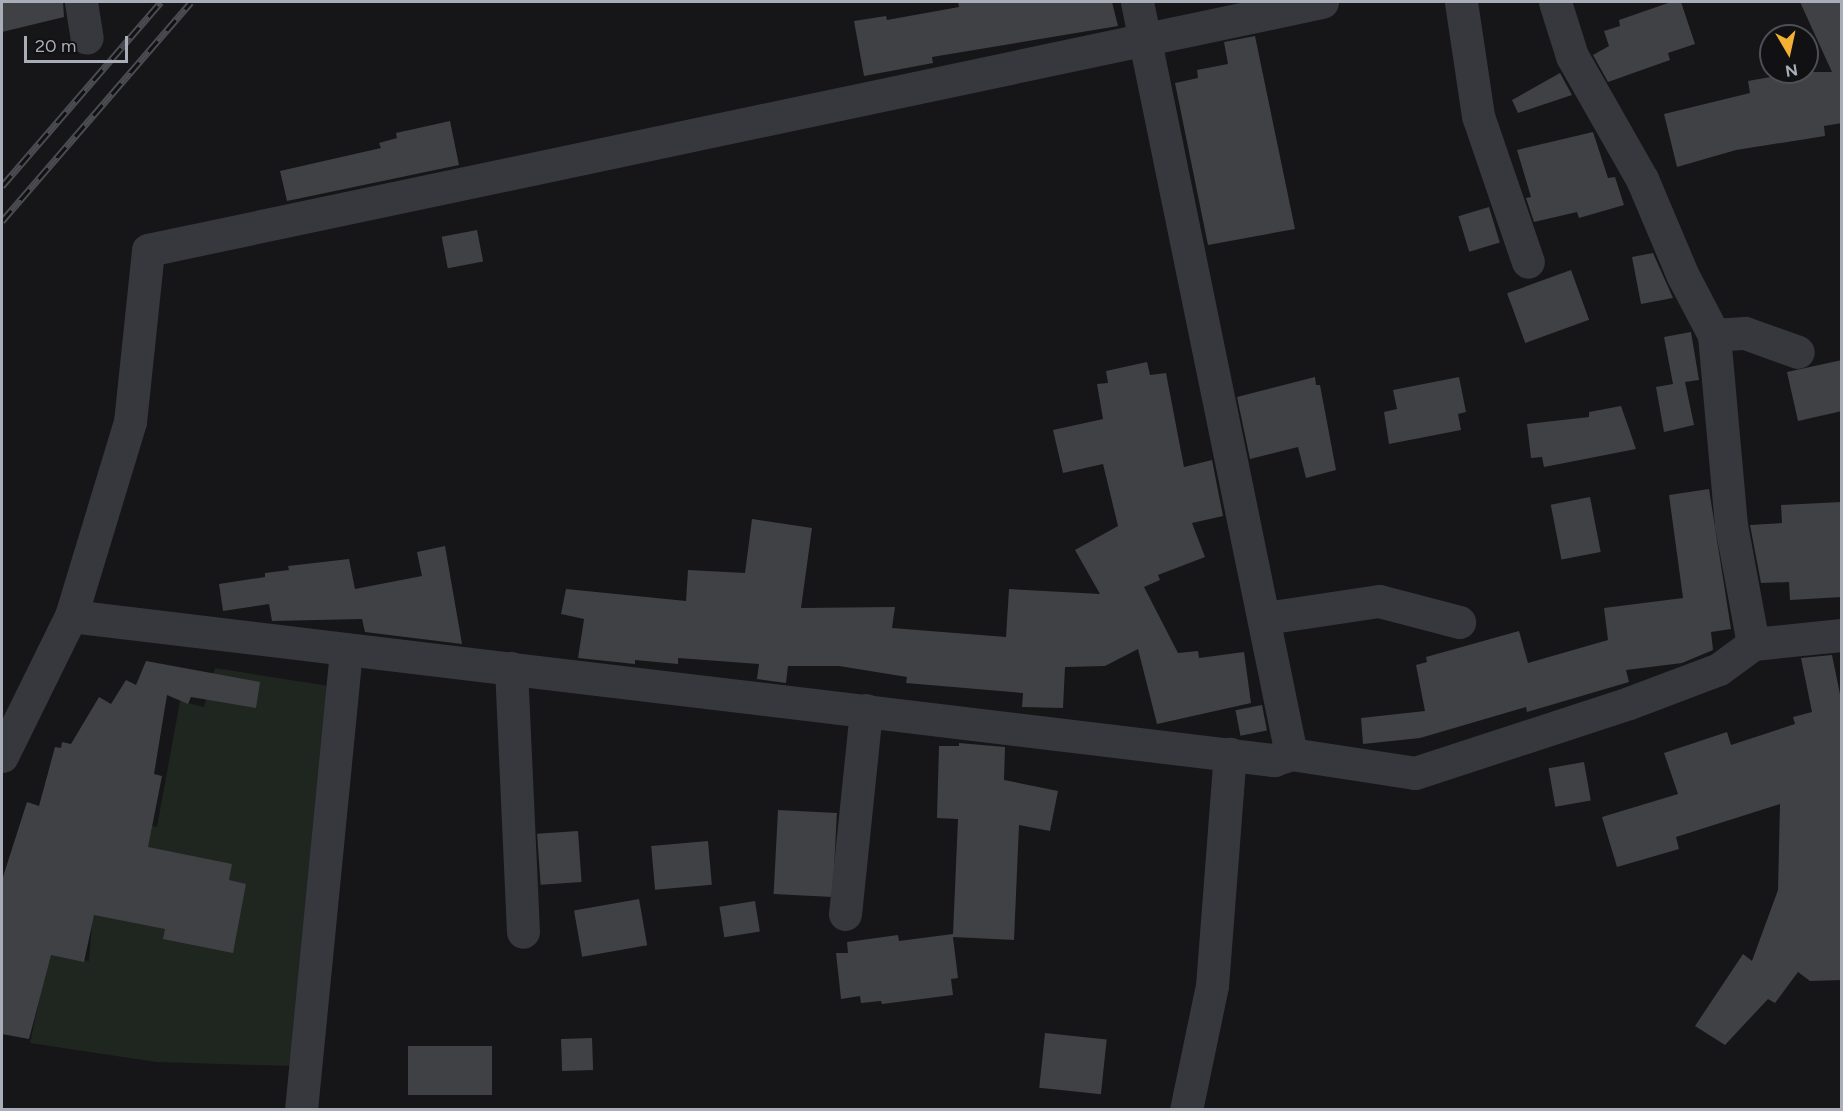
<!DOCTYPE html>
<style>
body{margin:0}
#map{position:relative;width:1843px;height:1111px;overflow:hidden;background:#161618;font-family:Figtree,sans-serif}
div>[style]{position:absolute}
.green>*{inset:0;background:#1e261f}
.building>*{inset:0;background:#404145;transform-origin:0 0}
.minor>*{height:33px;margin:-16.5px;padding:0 16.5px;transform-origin:16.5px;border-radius:16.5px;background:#37383d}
.rail>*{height:7px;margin-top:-3.5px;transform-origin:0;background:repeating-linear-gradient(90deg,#111113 0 14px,#4a4c52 0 28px);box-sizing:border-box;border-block:2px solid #4a4c52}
span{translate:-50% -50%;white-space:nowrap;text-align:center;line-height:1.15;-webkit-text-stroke:6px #111113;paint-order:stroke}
.frame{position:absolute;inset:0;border:3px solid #a8adb8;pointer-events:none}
.north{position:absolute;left:1759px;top:24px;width:60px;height:60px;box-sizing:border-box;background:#111113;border:2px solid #4d4f55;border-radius:50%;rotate:171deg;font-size:16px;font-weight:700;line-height:24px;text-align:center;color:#a8adb8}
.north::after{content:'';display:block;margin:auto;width:21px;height:27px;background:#f2b134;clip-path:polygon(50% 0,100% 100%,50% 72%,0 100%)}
.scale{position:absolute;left:24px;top:36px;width:104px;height:27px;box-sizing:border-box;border:3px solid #a8adb8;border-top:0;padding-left:8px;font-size:18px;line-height:21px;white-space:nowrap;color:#a8adb8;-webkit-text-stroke:4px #111113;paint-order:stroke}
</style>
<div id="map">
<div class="green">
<div style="clip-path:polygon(215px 668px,335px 687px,294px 1066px,156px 1062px,30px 1043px,49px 954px,89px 961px,93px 911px,123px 817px,157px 827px,180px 701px,204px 707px)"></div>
</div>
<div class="building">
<div style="clip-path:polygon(2px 2px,63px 2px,64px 17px,2px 32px)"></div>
<div style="clip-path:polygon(958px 2px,1112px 2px,1118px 26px,932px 57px,933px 63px,864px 76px,854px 21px,886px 16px,887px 20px,959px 7px)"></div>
<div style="clip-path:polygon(1671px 2px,1681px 2px,1695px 44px,1668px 53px,1670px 60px,1608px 82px,1593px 55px,1609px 46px,1604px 31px,1620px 26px,1619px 20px)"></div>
<div style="clip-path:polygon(1800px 2px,1842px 2px,1842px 123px,1824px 126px,1825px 136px,1736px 150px,1677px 167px,1664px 114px,1750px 93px,1748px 81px,1776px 76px,1775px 72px,1832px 72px)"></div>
<div style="clip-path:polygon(1255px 36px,1295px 229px,1208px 245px,1175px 83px,1198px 78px,1197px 70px,1228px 64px,1224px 42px)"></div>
<div style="clip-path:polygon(1560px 73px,1572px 95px,1518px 113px,1512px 100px)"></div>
<div style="clip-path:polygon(450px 121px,459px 165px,287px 201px,280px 171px,381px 148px,379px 143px,397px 138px,396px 133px)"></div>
<div style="clip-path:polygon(1593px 132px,1608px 178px,1615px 177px,1624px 205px,1579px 218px,1577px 212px,1534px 222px,1526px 198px,1531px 197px,1517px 150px)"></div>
<div style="left:1489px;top:207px;width:37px;height:32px;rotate:73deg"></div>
<div style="left:477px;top:230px;width:32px;height:36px;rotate:79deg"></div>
<div style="clip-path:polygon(1653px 253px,1673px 298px,1641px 304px,1632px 257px)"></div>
<div style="left:1571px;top:270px;width:53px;height:68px;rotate:70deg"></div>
<div style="clip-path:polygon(1691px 332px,1699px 380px,1685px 382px,1694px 425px,1664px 432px,1656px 387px,1673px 384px,1664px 337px)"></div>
<div style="clip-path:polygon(1842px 360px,1842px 411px,1798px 421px,1787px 372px)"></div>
<div style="clip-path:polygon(1147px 362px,1150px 375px,1166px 373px,1184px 467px,1212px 460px,1223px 516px,1192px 523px,1205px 557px,1158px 575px,1160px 580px,1144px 587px,1178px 653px,1198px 651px,1199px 658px,1244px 652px,1251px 703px,1157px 724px,1138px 649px,1105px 666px,1065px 667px,1063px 708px,1022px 707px,1023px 693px,906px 683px,907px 677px,839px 666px,788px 666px,786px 683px,757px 679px,759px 664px,678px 658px,678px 664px,635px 660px,635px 664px,578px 658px,584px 619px,561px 614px,566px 589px,686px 601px,688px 570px,745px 573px,752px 519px,812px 528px,801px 608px,895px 607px,892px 628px,1006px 637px,1009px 589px,1100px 594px,1075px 550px,1118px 526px,1103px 464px,1063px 473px,1053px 430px,1103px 419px,1097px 384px,1108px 383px,1106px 371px)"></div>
<div style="clip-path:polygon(1315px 377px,1316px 385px,1320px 385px,1336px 470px,1306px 478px,1298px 447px,1250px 459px,1237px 397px)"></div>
<div style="clip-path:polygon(1459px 377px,1466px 412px,1458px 414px,1461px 430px,1389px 444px,1384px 412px,1397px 409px,1393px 390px)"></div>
<div style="clip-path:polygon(1621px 406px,1636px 449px,1544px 467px,1542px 457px,1531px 458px,1527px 424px,1589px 417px,1589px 412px)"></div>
<div style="clip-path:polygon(1709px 489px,1731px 629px,1711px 632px,1713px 650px,1682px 663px,1626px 670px,1629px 682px,1527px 712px,1526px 707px,1420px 738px,1363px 744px,1361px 718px,1425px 711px,1416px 665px,1427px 662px,1426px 657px,1519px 631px,1528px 663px,1608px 640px,1604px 608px,1683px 598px,1669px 495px)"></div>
<div style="left:1590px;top:497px;width:56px;height:40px;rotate:79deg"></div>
<div style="clip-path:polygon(1842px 502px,1842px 597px,1790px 600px,1789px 582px,1761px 583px,1750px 525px,1782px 523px,1781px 505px)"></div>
<div style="clip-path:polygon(445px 546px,462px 644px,365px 632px,362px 619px,272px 621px,269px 604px,223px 611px,219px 584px,265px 577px,265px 573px,289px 570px,288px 566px,349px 559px,355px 589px,422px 576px,417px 552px)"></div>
<div style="clip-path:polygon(1832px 655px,1842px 704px,1842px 980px,1810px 981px,1798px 972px,1775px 1003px,1768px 999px,1725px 1045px,1695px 1026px,1743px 954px,1752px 961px,1778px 890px,1780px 804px,1676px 837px,1679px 849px,1617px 867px,1602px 817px,1678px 794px,1664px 753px,1727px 732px,1731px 745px,1795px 724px,1793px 717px,1812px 712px,1801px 658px)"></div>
<div style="clip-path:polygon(146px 661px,260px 682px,256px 708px,191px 697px,188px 704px,167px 695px,154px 774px,162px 776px,148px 847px,232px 864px,229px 880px,246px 884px,233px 953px,163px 939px,165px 929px,94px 915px,84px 962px,51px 955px,29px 1039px,2px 1034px,2px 880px,27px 802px,39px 806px,55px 747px,61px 748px,62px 742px,71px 744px,99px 697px,111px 704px,126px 680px,136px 685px)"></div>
<div style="left:1262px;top:705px;width:26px;height:27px;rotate:79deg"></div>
<div style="clip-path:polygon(959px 743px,1005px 747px,1004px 780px,1058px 791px,1050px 831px,1019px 825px,1014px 940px,953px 937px,958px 978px,951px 979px,953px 995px,882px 1004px,881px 1001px,861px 1003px,860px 996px,841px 999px,836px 953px,848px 953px,847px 942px,898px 935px,899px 941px,953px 934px,958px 819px,937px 818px,939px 746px,959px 746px)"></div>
<div style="left:1584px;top:762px;width:39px;height:36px;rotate:80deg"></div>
<div style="left:778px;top:810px;width:59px;height:84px;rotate:3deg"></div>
<div style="left:578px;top:831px;width:51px;height:41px;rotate:86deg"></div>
<div style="left:708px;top:841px;width:44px;height:57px;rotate:85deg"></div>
<div style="left:639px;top:899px;width:47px;height:66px;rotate:80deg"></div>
<div style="left:755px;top:901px;width:31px;height:36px;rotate:81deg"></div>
<div style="left:1045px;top:1033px;width:62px;height:55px;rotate:6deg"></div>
<div style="left:592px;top:1038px;width:32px;height:31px;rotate:88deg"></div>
<div style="left:408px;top:1046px;width:84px;height:49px"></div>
</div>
<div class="minor">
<div style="left:81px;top:2px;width:36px;rotate:81deg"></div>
<div style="left:1461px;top:2px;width:115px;rotate:81.5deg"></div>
<div style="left:1478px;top:116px;width:154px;rotate:71.1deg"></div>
<div style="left:1555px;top:2px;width:57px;rotate:72.5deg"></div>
<div style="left:1572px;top:56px;width:142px;rotate:60.4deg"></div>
<div style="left:1642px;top:179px;width:105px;rotate:67.1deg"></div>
<div style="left:1683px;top:276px;width:67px;rotate:62.3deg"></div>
<div style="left:1714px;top:335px;width:191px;rotate:84.9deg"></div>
<div style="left:1731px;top:525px;width:121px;rotate:79.5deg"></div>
<div style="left:1714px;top:335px;width:31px;rotate:-4deg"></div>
<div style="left:1745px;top:333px;width:56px;rotate:19.7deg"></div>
<div style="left:71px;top:616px;width:1212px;rotate:6.83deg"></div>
<div style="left:1274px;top:760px;width:18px;rotate:-19deg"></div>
<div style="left:1291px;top:754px;width:768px;rotate:-101.57deg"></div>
<div style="left:1265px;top:618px;width:115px;rotate:-8.5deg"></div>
<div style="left:1379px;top:601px;width:83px;rotate:14.7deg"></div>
<div style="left:511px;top:668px;width:264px;rotate:87.4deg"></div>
<div style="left:1291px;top:754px;width:125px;rotate:8.7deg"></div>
<div style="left:1415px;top:773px;width:225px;rotate:-18.1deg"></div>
<div style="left:1629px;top:703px;width:96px;rotate:-20.7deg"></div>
<div style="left:1719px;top:669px;width:42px;rotate:-36.3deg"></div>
<div style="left:1753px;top:644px;width:89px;rotate:-5.8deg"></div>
<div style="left:2px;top:756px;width:156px;rotate:-63.8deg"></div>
<div style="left:71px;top:616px;width:203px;rotate:-73.1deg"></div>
<div style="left:130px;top:422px;width:173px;rotate:-84deg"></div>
<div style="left:148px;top:250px;width:1200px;rotate:-11.93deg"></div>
<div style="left:845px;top:914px;width:205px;rotate:-84.1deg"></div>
<div style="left:301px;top:1110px;width:463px;rotate:-84.4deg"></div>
<div style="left:1186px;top:1110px;width:127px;rotate:-78.2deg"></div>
<div style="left:1212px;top:986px;width:233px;rotate:-85.6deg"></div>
</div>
<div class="rail">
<div style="left:2px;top:186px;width:243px;rotate:-49.2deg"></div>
<div style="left:2px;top:221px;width:289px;rotate:-49.2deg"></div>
</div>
<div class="frame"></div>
<div class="north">N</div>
<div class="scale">20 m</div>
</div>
